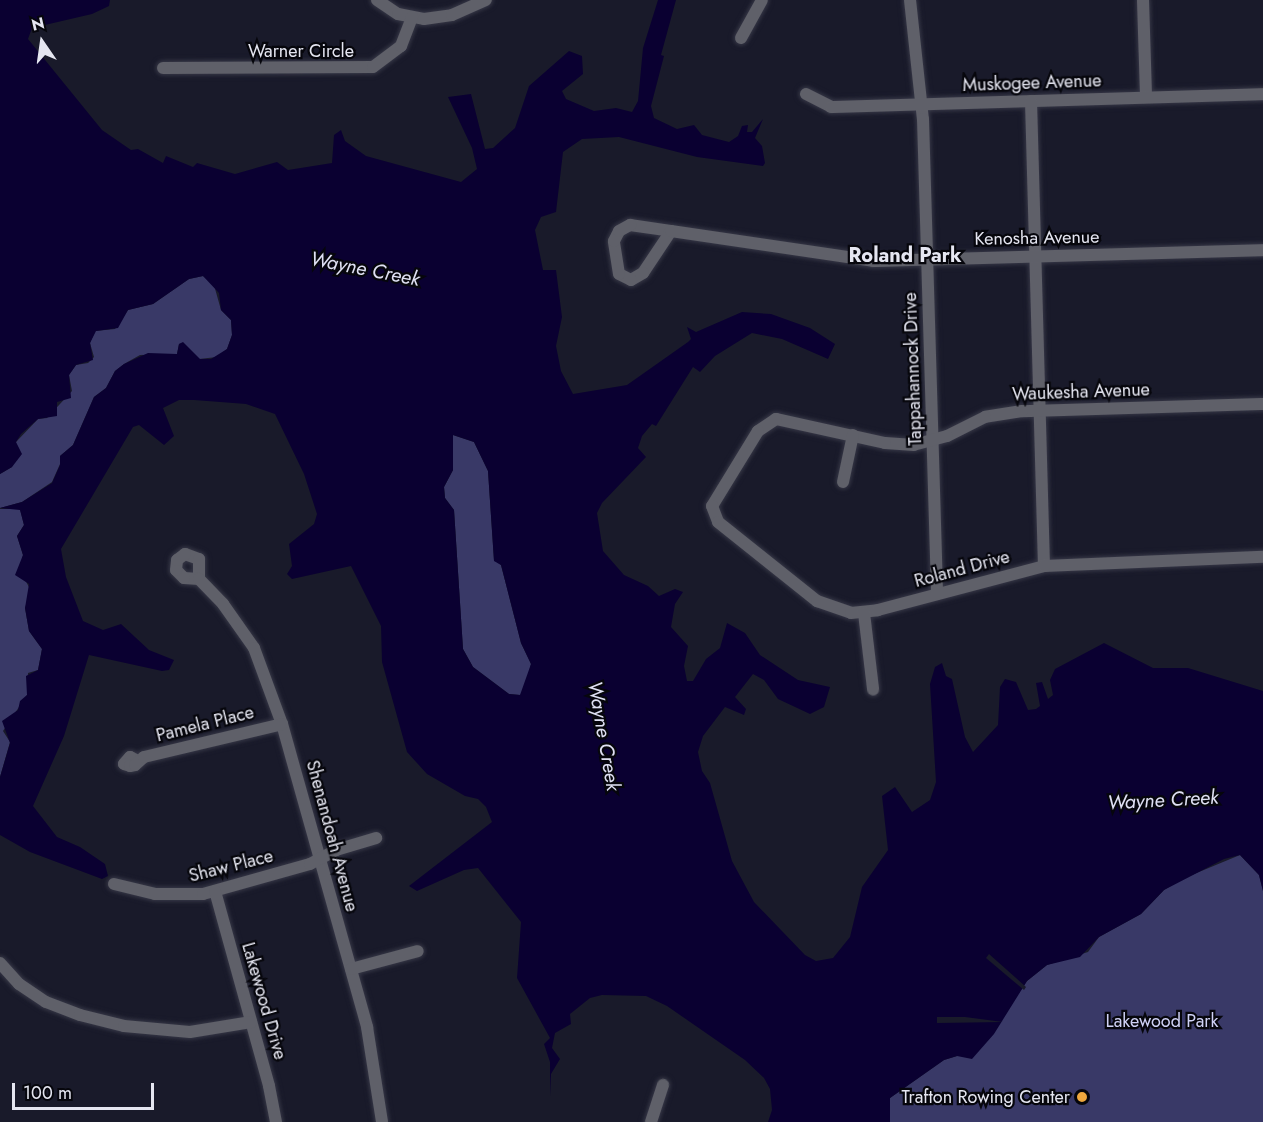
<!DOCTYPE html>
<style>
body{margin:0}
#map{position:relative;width:1263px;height:1122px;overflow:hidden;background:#191a2a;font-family:Jost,sans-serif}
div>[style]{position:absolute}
.green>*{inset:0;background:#393967}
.water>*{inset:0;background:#0a0031}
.pier>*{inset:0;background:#191a2a}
.roads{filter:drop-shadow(0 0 2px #363746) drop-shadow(0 0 2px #363746)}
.minor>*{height:12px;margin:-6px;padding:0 6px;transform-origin:6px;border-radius:6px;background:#5f6069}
.dots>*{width:16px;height:16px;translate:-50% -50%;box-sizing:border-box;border:3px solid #06060c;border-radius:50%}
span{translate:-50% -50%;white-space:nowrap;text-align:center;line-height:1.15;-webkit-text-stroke:4.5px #06060c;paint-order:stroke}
.street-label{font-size:18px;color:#e5e6f1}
.park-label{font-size:18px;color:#d0d2f6}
.poi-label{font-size:18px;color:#e5e6f1}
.right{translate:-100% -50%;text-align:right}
.neighbourhood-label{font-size:20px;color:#e5e6f1;font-weight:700}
.water-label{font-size:20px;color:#dfe0f3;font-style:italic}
.north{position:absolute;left:12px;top:12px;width:60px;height:60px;-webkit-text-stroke:4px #06060c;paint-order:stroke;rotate:347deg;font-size:16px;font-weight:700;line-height:24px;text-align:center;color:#e5e6f1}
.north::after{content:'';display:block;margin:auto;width:21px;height:27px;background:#e5e6f1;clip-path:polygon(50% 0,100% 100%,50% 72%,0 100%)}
.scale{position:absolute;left:12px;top:1083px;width:142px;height:27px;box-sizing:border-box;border:3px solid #e5e6f1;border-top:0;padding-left:8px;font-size:18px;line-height:21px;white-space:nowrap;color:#e5e6f1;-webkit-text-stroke:4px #06060c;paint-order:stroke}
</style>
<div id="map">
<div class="green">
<div style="clip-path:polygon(203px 276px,214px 285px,221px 310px,231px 320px,232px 335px,227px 349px,217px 357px,199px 359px,183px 343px,179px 344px,177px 354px,140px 355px,124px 364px,115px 371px,106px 388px,94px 397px,73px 445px,60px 456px,60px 464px,52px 482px,22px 502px,0 508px,0 474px,12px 467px,16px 442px,38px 419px,47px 418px,72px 391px,69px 375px,76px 365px,88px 363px,94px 357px,90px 343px,95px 331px,115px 329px,128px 310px,153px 304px,189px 279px)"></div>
<div style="clip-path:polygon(453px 435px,474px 442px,488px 471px,494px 560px,501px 565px,521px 643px,531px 664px,524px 692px,520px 695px,509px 694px,473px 667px,463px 649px,454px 510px,445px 498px,444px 487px,453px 470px)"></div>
<div style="clip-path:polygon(0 509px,20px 509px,24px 525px,17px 536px,23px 555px,20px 570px,31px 591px,25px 608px,29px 631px,42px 649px,38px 670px,28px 673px,27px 695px,3px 731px,10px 742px,0 777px)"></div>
<div style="clip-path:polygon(1240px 855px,1259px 875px,1263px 891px,1263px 1122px,890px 1122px,890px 1098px,944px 1060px,957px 1056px,999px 1022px,1027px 981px,1047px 965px,1088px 952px,1099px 937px,1141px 914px,1164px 890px,1182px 879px)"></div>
</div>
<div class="water">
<div style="clip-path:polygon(evenodd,0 0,110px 0,109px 6px,92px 14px,32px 28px,28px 39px,102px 130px,131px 150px,138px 149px,163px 163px,166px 156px,193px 167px,197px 163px,235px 174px,277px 162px,288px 170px,332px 163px,334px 135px,341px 130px,345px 141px,366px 156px,461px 182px,477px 169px,472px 148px,448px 97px,471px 94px,485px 149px,493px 148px,515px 128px,529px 86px,569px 51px,582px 56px,583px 74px,562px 91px,566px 99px,594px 111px,616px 108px,632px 112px,638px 101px,643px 48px,658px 0,676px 0,661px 55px,664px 56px,651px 106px,654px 118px,677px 129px,694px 125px,702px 135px,729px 142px,738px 136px,742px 126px,748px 125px,747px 132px,752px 132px,763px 119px,755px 138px,762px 146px,765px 163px,763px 166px,697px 157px,619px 137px,582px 139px,563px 152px,556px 212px,541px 217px,535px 230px,543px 270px,556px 270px,562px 317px,556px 346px,561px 371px,573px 394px,627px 385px,688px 342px,691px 339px,687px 327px,696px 332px,742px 312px,771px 314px,810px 328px,835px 344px,828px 359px,782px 339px,752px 333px,715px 356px,700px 372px,693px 367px,656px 426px,652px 424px,642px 436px,638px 448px,646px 457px,602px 503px,597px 513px,603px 551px,624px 575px,648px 586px,659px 596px,675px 589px,683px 592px,675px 604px,671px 627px,688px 646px,684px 666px,687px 681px,693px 681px,706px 659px,720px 648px,727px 623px,745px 633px,760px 655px,798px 680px,830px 687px,824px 707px,810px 714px,778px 699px,764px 680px,753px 674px,735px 697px,746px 709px,744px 715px,725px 707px,703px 736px,698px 752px,702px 771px,710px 783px,732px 861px,754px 902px,805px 955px,816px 961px,833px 958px,850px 937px,862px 887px,888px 850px,882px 796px,895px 787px,912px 812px,930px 800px,936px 782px,930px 684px,935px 667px,942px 663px,946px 676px,952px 679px,965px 737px,973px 752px,998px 725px,1000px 687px,1005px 679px,1016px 682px,1028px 710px,1036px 709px,1040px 706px,1036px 683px,1042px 682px,1048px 699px,1053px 695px,1050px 680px,1055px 669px,1104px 643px,1153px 668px,1188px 668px,1263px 691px,1263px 891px,1259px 875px,1240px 855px,1224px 859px,1164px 890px,1141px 914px,1099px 937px,1080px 957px,1047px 965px,1027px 981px,994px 1034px,972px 1059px,957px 1056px,944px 1060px,890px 1098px,890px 1122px,768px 1122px,772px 1110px,770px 1089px,764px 1078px,745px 1060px,667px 1006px,646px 996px,602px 995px,590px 998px,570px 1014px,571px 1024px,555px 1033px,552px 1048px,560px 1059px,551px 1074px,550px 1097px,550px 1062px,544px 1044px,550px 1038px,517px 978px,521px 922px,478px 868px,464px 870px,417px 891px,409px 886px,492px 822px,486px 807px,478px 799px,465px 796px,427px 774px,407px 752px,382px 662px,381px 626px,351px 566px,292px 579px,287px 574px,292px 566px,289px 544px,314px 524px,317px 514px,304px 474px,275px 414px,246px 404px,194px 400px,179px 400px,163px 408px,174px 436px,164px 445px,139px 425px,133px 427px,61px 549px,66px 577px,83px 621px,103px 630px,121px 624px,149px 650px,174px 660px,169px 670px,162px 671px,89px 655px,64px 736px,33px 806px,57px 837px,80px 847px,105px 864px,108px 876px,102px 879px,30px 852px,0 835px,0 777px,10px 743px,2px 721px,18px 710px,20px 701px,27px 695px,26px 676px,38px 670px,42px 649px,29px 631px,25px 608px,29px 584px,15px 575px,23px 555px,17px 536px,24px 525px,20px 510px,0 508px,22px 502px,52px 483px,60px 465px,60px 456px,73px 445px,94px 397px,106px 388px,115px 371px,124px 364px,148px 353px,177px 354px,179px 344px,183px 342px,200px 359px,211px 359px,227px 349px,232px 335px,231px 320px,221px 310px,219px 293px,203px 276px,189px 279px,153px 304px,128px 310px,118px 328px,96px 331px,90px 343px,93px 360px,76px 365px,69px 375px,71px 398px,57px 402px,57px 416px,38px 419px,21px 434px,16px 442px,22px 454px,12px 467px,0 474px,0 0,453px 435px,474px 442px,488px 471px,494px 561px,501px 565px,521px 643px,531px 664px,520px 695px,509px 694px,473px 667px,463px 649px,454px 510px,445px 498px,444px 487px,453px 470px,453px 435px)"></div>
</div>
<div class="pier">
<div style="clip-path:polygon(989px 954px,1026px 987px,1024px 990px,986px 958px)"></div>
<div style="clip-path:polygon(937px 1017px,965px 1017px,1003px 1022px,937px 1023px)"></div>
</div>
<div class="roads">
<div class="minor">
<div style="left:377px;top:0;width:25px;rotate:34deg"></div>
<div style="left:398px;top:14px;width:26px;rotate:11deg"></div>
<div style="left:424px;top:19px;width:28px;rotate:-8deg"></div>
<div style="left:452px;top:15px;width:37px;rotate:-24deg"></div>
<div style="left:910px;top:0;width:120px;rotate:83.8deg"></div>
<div style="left:923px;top:119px;width:475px;rotate:88.3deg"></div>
<div style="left:1143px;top:0;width:97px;rotate:88.2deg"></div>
<div style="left:741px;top:38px;width:43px;rotate:-61.1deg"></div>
<div style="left:163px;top:68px;width:210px;rotate:-0.3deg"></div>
<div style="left:373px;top:67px;width:35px;rotate:-37deg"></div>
<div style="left:401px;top:46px;width:31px;rotate:-69deg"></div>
<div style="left:806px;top:94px;width:28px;rotate:27deg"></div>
<div style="left:831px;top:107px;width:432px;rotate:-1.7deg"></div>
<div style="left:1031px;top:101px;width:465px;rotate:88.4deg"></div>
<div style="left:630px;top:225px;width:41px;rotate:8.3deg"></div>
<div style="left:671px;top:231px;width:50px;rotate:123.7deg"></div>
<div style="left:643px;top:273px;width:14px;rotate:150deg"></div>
<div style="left:631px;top:280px;width:13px;rotate:-153deg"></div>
<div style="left:619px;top:274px;width:33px;rotate:-99deg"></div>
<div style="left:614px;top:241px;width:11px;rotate:-63deg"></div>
<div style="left:619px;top:231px;width:13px;rotate:-29deg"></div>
<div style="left:671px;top:231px;width:204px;rotate:8.4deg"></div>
<div style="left:873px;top:261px;width:390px;rotate:-1.6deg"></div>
<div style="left:1263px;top:404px;width:241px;rotate:178.3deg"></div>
<div style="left:1022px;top:411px;width:37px;rotate:171deg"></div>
<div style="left:985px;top:417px;width:42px;rotate:153.4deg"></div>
<div style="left:947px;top:436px;width:34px;rotate:165deg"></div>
<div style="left:914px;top:445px;width:29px;rotate:-176deg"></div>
<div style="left:885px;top:443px;width:112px;rotate:-167.6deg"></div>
<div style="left:776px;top:419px;width:22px;rotate:146deg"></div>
<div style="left:758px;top:431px;width:88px;rotate:121.5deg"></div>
<div style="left:712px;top:506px;width:17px;rotate:69deg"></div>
<div style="left:718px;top:522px;width:127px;rotate:38.6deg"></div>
<div style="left:817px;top:601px;width:36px;rotate:19deg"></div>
<div style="left:851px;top:613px;width:27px;rotate:-6deg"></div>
<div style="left:878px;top:610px;width:172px;rotate:-14.8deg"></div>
<div style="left:1044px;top:566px;width:219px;rotate:-2.4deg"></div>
<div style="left:843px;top:482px;width:48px;rotate:-78deg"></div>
<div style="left:185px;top:554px;width:15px;rotate:20deg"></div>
<div style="left:199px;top:559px;width:20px;rotate:90deg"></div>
<div style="left:199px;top:579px;width:15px;rotate:-176deg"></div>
<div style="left:184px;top:578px;width:11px;rotate:-135deg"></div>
<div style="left:176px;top:570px;width:10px;rotate:-84deg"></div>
<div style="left:177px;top:560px;width:10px;rotate:-37deg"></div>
<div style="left:199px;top:579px;width:35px;rotate:46deg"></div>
<div style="left:223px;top:604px;width:54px;rotate:54.8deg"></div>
<div style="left:254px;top:648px;width:81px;rotate:69.8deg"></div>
<div style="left:282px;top:724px;width:315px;rotate:74.3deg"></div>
<div style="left:367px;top:1027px;width:96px;rotate:81deg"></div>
<div style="left:864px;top:613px;width:77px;rotate:83.2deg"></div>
<div style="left:138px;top:761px;width:9px;rotate:-153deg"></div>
<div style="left:130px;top:757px;width:9px;rotate:131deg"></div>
<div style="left:124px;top:764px;width:6px;rotate:18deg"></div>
<div style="left:130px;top:766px;width:5px;rotate:-11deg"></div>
<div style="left:135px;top:765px;width:12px;rotate:-42deg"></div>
<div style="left:144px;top:757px;width:142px;rotate:-13.4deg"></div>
<div style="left:114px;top:884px;width:42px;rotate:13.7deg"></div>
<div style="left:155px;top:894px;width:48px"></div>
<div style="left:203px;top:894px;width:111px;rotate:-15.7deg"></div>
<div style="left:310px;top:864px;width:30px;rotate:-28deg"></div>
<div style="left:336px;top:850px;width:42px;rotate:-16.7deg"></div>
<div style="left:215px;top:891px;width:202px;rotate:74.5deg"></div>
<div style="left:269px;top:1086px;width:37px;rotate:79deg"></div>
<div style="left:0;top:963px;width:28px;rotate:48deg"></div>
<div style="left:19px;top:984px;width:32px;rotate:34deg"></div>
<div style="left:46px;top:1002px;width:36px;rotate:21deg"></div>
<div style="left:80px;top:1015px;width:45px;rotate:14deg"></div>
<div style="left:124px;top:1026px;width:66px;rotate:5.2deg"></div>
<div style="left:190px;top:1032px;width:62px;rotate:-9.3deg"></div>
<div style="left:351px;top:969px;width:69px;rotate:-15deg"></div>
<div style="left:651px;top:1122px;width:39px;rotate:-72deg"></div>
</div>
</div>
<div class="dots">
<div style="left:1082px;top:1097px;background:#efa73e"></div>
</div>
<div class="street-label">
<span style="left:301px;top:51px">Warner Circle</span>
<span style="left:1032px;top:83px;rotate:-2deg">Muskogee Avenue</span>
<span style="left:1037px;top:238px;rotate:-1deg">Kenosha Avenue</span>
<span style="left:913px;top:369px;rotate:-92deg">Tappahannock Drive</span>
<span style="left:1081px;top:392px;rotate:-2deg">Waukesha Avenue</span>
<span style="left:962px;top:569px;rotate:-15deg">Roland Drive</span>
<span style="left:205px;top:724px;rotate:-14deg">Pamela Place</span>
<span style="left:332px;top:836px;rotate:75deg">Shenandoah Avenue</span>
<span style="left:231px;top:866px;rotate:-14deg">Shaw Place</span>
<span style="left:264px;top:1001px;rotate:74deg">Lakewood Drive</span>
</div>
<div class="park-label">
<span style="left:1162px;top:1021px">Lakewood Park</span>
</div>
<div class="poi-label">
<span class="right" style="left:1070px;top:1097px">Trafton Rowing Center</span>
</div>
<div class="neighbourhood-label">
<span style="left:905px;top:255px">Roland Park</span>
</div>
<div class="water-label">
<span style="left:365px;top:269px;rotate:11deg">Wayne Creek</span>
<span style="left:604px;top:736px;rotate:80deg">Wayne Creek</span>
<span style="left:1163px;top:800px;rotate:-3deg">Wayne Creek</span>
</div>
<div class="north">N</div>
<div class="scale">100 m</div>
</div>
